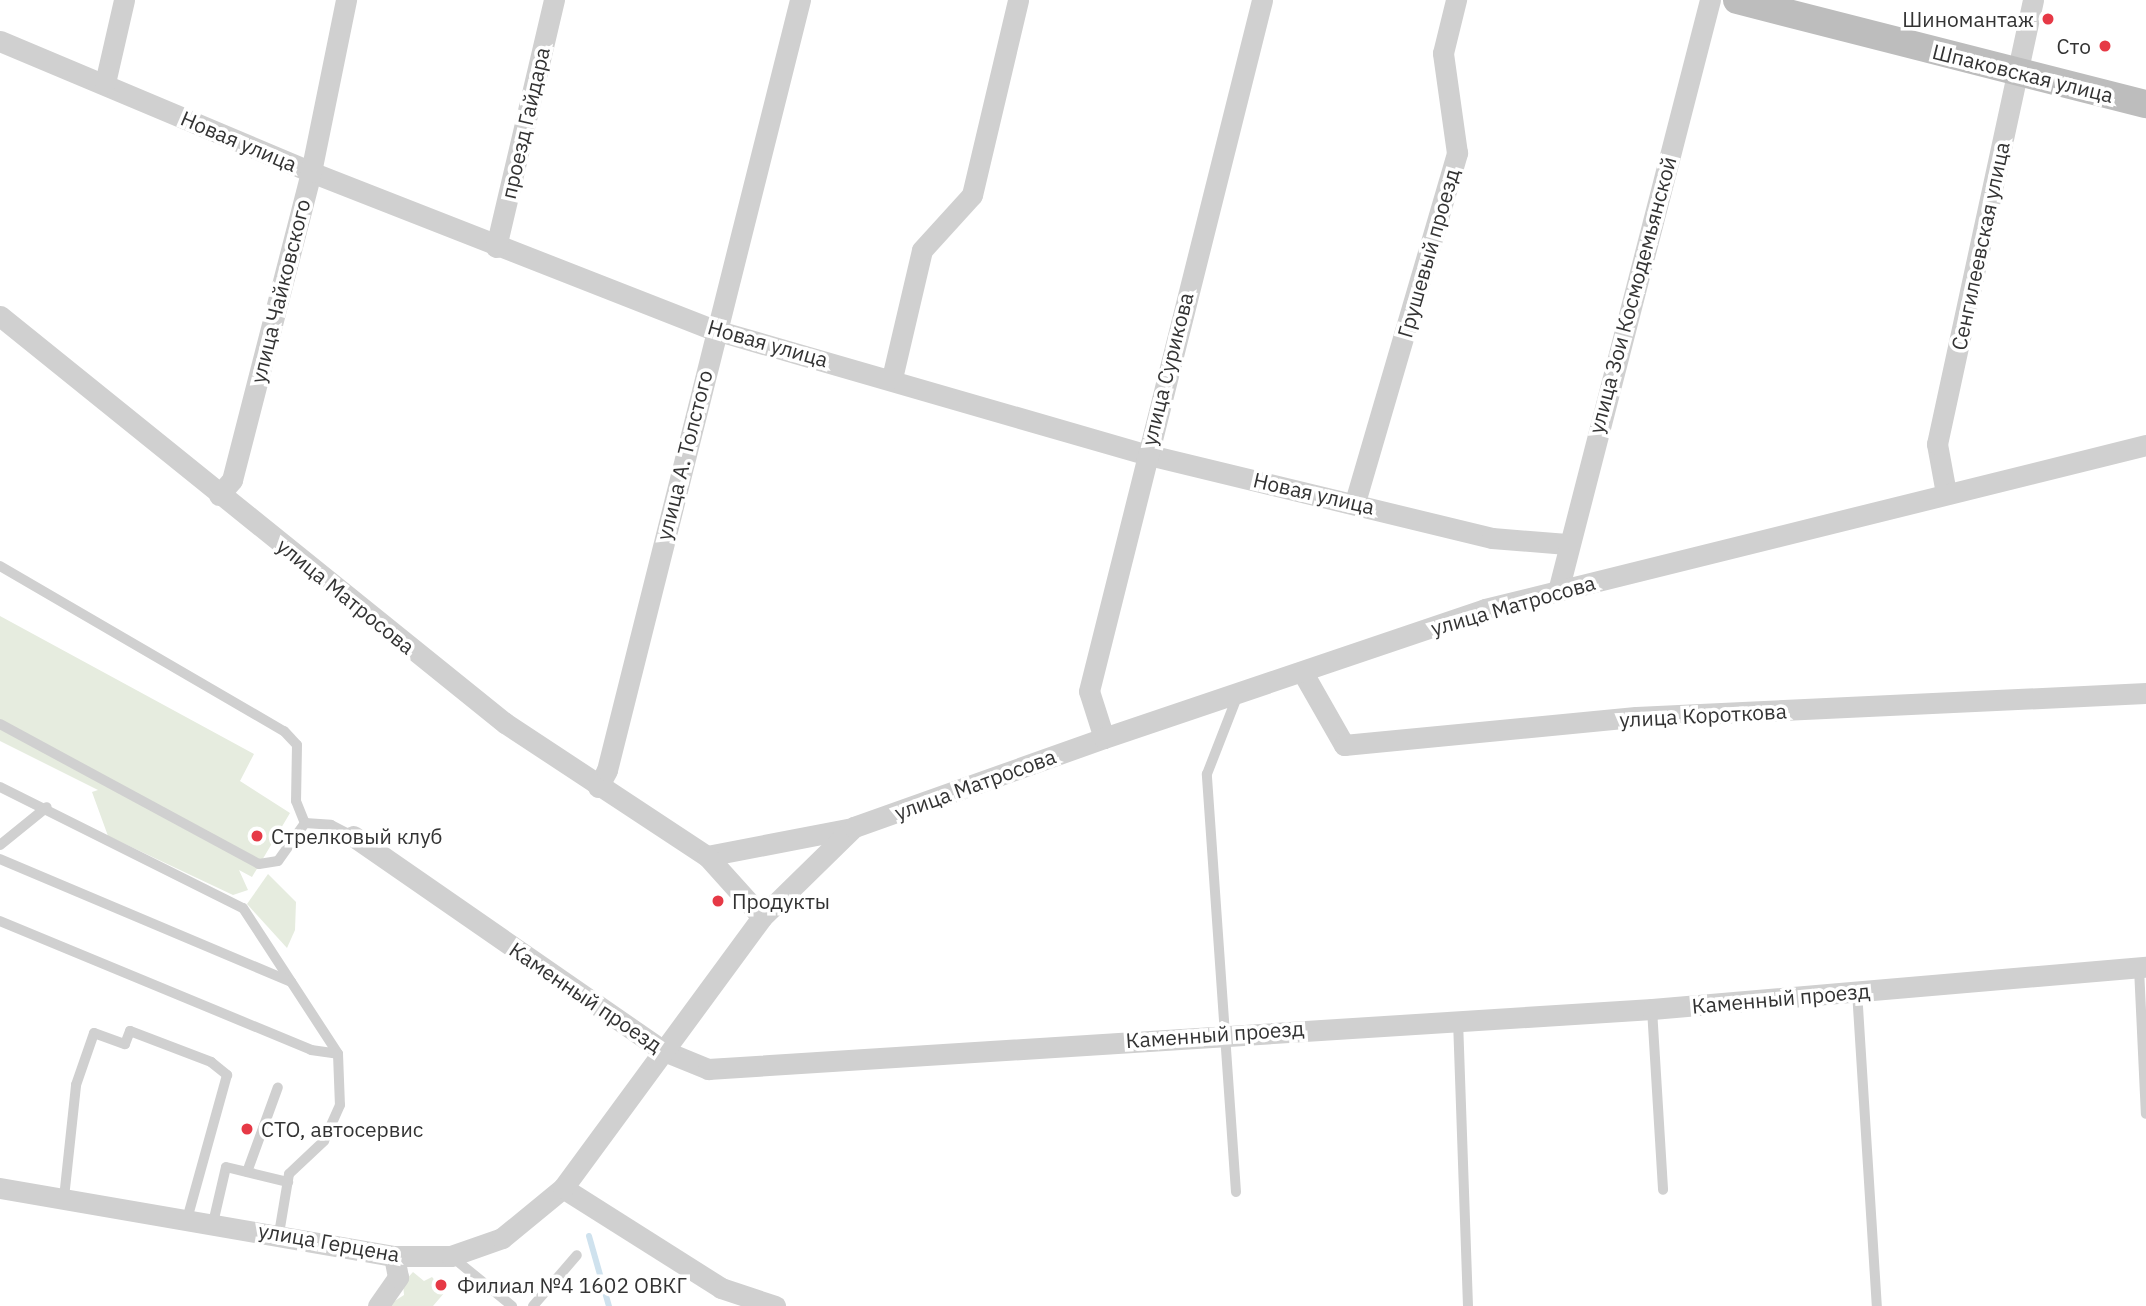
<!DOCTYPE html>
<meta charset="utf-8">
<style>
body{margin:0}
#map{position:relative;width:2146px;height:1306px;overflow:hidden;background:#fff;font-family:"IBM Plex Sans",sans-serif}
div>[style]{position:absolute}
.green>*{inset:0;background:#e6ecdf}
.stream>*{height:6px;margin:-3px;padding:0 3px;transform-origin:3px;border-radius:3px;background:#cfe2ee}
.lane>*{height:10px;margin:-5px;padding:0 5px;transform-origin:5px;border-radius:5px;background:#d0d0d0}
.street>*{height:21px;margin:-10.5px;padding:0 10.5px;transform-origin:10.5px;border-radius:10.5px;background:#d0d0d0}
.secondary>*{height:28px;margin:-14px;padding:0 14px;transform-origin:14px;border-radius:14px;background:#bdbdbd}
.dots>*{width:19px;height:19px;translate:-50% -50%;box-sizing:border-box;border:4px solid #fff;border-radius:50%}
span{translate:-50% -50%;white-space:nowrap;text-align:center;line-height:1.15;-webkit-text-stroke:7px #fff;paint-order:stroke}
.poi-label{font-size:21px;color:#333}
.right{translate:-100% -50%;text-align:right}
.left{translate:0 -50%;text-align:left}
.street-label{font-size:21px;color:#333}
</style>
<div id="map">
<div class="green">
<div style="clip-path:polygon(0 616px,254px 754px,240px 781px,290px 813px,252px 877px,239px 870px,248px 890px,233px 895px,108px 836px,92px 792px,98px 790px,0 741px)"></div>
<div style="clip-path:polygon(268px 874px,296px 902px,295px 930px,287px 948px,247px 904px)"></div>
<div style="clip-path:polygon(413px 1272px,424px 1281px,432px 1277px,445px 1292px,433px 1306px,387px 1306px,404px 1295px,403px 1283px)"></div>
</div>
<div class="stream">
<div style="left:589px;top:1236px;width:73px;rotate:74.1deg"></div>
</div>
<div class="lane">
<div style="left:0;top:566px;width:328px;rotate:30.2deg"></div>
<div style="left:284px;top:731px;width:19px;rotate:47deg"></div>
<div style="left:297px;top:745px;width:56px;rotate:91deg"></div>
<div style="left:296px;top:801px;width:24px;rotate:68deg"></div>
<div style="left:0;top:724px;width:294px;rotate:28.4deg"></div>
<div style="left:259px;top:864px;width:19px;rotate:-9deg"></div>
<div style="left:278px;top:861px;width:47px;rotate:-54.6deg"></div>
<div style="left:305px;top:823px;width:26px;rotate:4deg"></div>
<div style="left:331px;top:825px;width:25px;rotate:27deg"></div>
<div style="left:0;top:787px;width:271px;rotate:26.5deg"></div>
<div style="left:243px;top:908px;width:174px;rotate:56.9deg"></div>
<div style="left:338px;top:1054px;width:51px;rotate:87.8deg"></div>
<div style="left:340px;top:1105px;width:39px;rotate:114deg"></div>
<div style="left:324px;top:1141px;width:48px;rotate:136.7deg"></div>
<div style="left:289px;top:1174px;width:61px;rotate:99.5deg"></div>
<div style="left:0;top:845px;width:60px;rotate:-39deg"></div>
<div style="left:0;top:859px;width:316px;rotate:22.9deg"></div>
<div style="left:0;top:921px;width:337px;rotate:22.5deg"></div>
<div style="left:311px;top:1050px;width:27px;rotate:8deg"></div>
<div style="left:2139px;top:968px;width:146px;rotate:87.3deg"></div>
<div style="left:1857px;top:991px;width:316px;rotate:86.4deg"></div>
<div style="left:1652px;top:1009px;width:181px;rotate:86.5deg"></div>
<div style="left:1458px;top:1020px;width:286px;rotate:88deg"></div>
<div style="left:247px;top:1172px;width:90px;rotate:-70deg"></div>
<div style="left:1236px;top:1192px;width:419px;rotate:-94deg"></div>
<div style="left:1207px;top:774px;width:83px;rotate:-68.7deg"></div>
<div style="left:64px;top:1198px;width:114px;rotate:-83.9deg"></div>
<div style="left:76px;top:1085px;width:55px;rotate:-70.9deg"></div>
<div style="left:94px;top:1033px;width:33px;rotate:20deg"></div>
<div style="left:125px;top:1044px;width:14px;rotate:-69deg"></div>
<div style="left:130px;top:1031px;width:87px;rotate:20.9deg"></div>
<div style="left:211px;top:1062px;width:21px;rotate:39deg"></div>
<div style="left:227px;top:1075px;width:149px;rotate:105.5deg"></div>
<div style="left:213px;top:1223px;width:57px;rotate:-76.9deg"></div>
<div style="left:226px;top:1167px;width:64px;rotate:13.6deg"></div>
<div style="left:451px;top:1256px;width:79px;rotate:39.3deg"></div>
<div style="left:533px;top:1306px;width:67px;rotate:-49.2deg"></div>
</div>
<div class="street">
<div style="left:0;top:41px;width:337px;rotate:22.8deg"></div>
<div style="left:311px;top:172px;width:434px;rotate:21.4deg"></div>
<div style="left:715px;top:330px;width:448px;rotate:16.1deg"></div>
<div style="left:1145px;top:454px;width:357px;rotate:13.6deg"></div>
<div style="left:1492px;top:538px;width:75px;rotate:4.6deg"></div>
<div style="left:105px;top:83px;width:85px;rotate:-77.1deg"></div>
<div style="left:496px;top:247px;width:254px;rotate:-76.8deg"></div>
<div style="left:0;top:316px;width:649px;rotate:38.87deg"></div>
<div style="left:505px;top:723px;width:242px;rotate:33.4deg"></div>
<div style="left:707px;top:856px;width:148px;rotate:-10.9deg"></div>
<div style="left:892px;top:378px;width:131px;rotate:-76.8deg"></div>
<div style="left:922px;top:250px;width:74px;rotate:-47.7deg"></div>
<div style="left:972px;top:195px;width:200px;rotate:-76.7deg"></div>
<div style="left:1946px;top:493px;width:50px;rotate:-100.4deg"></div>
<div style="left:1937px;top:444px;width:454px;rotate:-77.8deg"></div>
<div style="left:219px;top:495px;width:20px;rotate:-49deg"></div>
<div style="left:232px;top:480px;width:318px;rotate:-75.6deg"></div>
<div style="left:311px;top:172px;width:176px;rotate:-78.5deg"></div>
<div style="left:1355px;top:502px;width:364px;rotate:-73.7deg"></div>
<div style="left:1457px;top:153px;width:101px;rotate:-98deg"></div>
<div style="left:1443px;top:53px;width:55px;rotate:-76.2deg"></div>
<div style="left:1558px;top:591px;width:610px;rotate:-75.58deg"></div>
<div style="left:1303px;top:673px;width:83px;rotate:60.3deg"></div>
<div style="left:1344px;top:745px;width:293px;rotate:-5.5deg"></div>
<div style="left:1636px;top:717px;width:511px;rotate:-2.69deg"></div>
<div style="left:1104px;top:738px;width:49px;rotate:-107.7deg"></div>
<div style="left:1089px;top:691px;width:712px;rotate:-75.94deg"></div>
<div style="left:598px;top:787px;width:19px;rotate:-62deg"></div>
<div style="left:607px;top:770px;width:794px;rotate:-75.93deg"></div>
<div style="left:353px;top:836px;width:378px;rotate:34.7deg"></div>
<div style="left:664px;top:1051px;width:48px;rotate:22.2deg"></div>
<div style="left:708px;top:1069px;width:946px;rotate:-3.64deg"></div>
<div style="left:1652px;top:1009px;width:496px;rotate:-4.9deg"></div>
<div style="left:707px;top:856px;width:82px;rotate:48deg"></div>
<div style="left:762px;top:917px;width:129px;rotate:-44.4deg"></div>
<div style="left:854px;top:827px;width:265px;rotate:-19.6deg"></div>
<div style="left:1104px;top:738px;width:402px;rotate:-18.7deg"></div>
<div style="left:1485px;top:609px;width:681px;rotate:-13.93deg"></div>
<div style="left:0;top:1188px;width:400px;rotate:9.8deg"></div>
<div style="left:394px;top:1256px;width:57px"></div>
<div style="left:451px;top:1256px;width:54px;rotate:-19.4deg"></div>
<div style="left:502px;top:1238px;width:79px;rotate:-39.3deg"></div>
<div style="left:563px;top:1188px;width:187px;rotate:32.3deg"></div>
<div style="left:721px;top:1288px;width:57px;rotate:18.4deg"></div>
<div style="left:563px;top:1188px;width:336px;rotate:-53.7deg"></div>
<div style="left:378px;top:1306px;width:35px;rotate:-55deg"></div>
<div style="left:398px;top:1277px;width:21px;rotate:-101deg"></div>
</div>
<div class="secondary">
<div style="left:1737px;top:0;width:422px;rotate:14.3deg"></div>
</div>
<div class="dots">
<div style="left:2048px;top:19px;background:#e63946"></div>
<div style="left:2105px;top:46px;background:#e63946"></div>
<div style="left:257px;top:836px;background:#e63946"></div>
<div style="left:718px;top:901px;background:#e63946"></div>
<div style="left:247px;top:1129px;background:#e63946"></div>
<div style="left:441px;top:1285px;background:#e63946"></div>
</div>
<div class="poi-label">
<span class="right" style="left:2034px;top:19px">Шиномантаж</span>
<span class="right" style="left:2091px;top:46px">Сто</span>
<span class="left" style="left:271px;top:836px">Стрелковый клуб</span>
<span class="left" style="left:732px;top:901px">Продукты</span>
<span class="left" style="left:261px;top:1129px">СТО, автосервис</span>
<span class="left" style="left:457px;top:1285px">Филиал №4 1602 ОВКГ</span>
</div>
<div class="street-label">
<span style="left:2023px;top:73px;rotate:14deg">Шпаковская улица</span>
<span style="left:525px;top:123px;rotate:-77deg">проезд Гайдара</span>
<span style="left:239px;top:141px;rotate:23deg">Новая улица</span>
<span style="left:1980px;top:246px;rotate:-78deg">Сенгилеевская улица</span>
<span style="left:1428px;top:253px;rotate:-74deg">Грушевый проезд</span>
<span style="left:280px;top:291px;rotate:-76deg">улица Чайковского</span>
<span style="left:1632px;top:295px;rotate:-75deg">улица Зои Космодемьянской</span>
<span style="left:768px;top:343px;rotate:16deg">Новая улица</span>
<span style="left:1167px;top:369px;rotate:-76deg">улица Сурикова</span>
<span style="left:684px;top:455px;rotate:-76deg">улица А. Толстого</span>
<span style="left:1314px;top:493px;rotate:13deg">Новая улица</span>
<span style="left:346px;top:596px;rotate:39deg">улица Матросова</span>
<span style="left:1513px;top:605px;rotate:-16deg">улица Матросова</span>
<span style="left:1703px;top:715px;rotate:-3deg">улица Короткова</span>
<span style="left:975px;top:784px;rotate:-20deg">улица Матросова</span>
<span style="left:586px;top:997px;rotate:34deg">Каменный проезд</span>
<span style="left:1781px;top:998px;rotate:-5deg">Каменный проезд</span>
<span style="left:1215px;top:1034px;rotate:-4deg">Каменный проезд</span>
<span style="left:329px;top:1242px;rotate:10deg">улица Герцена</span>
</div>
</div>
